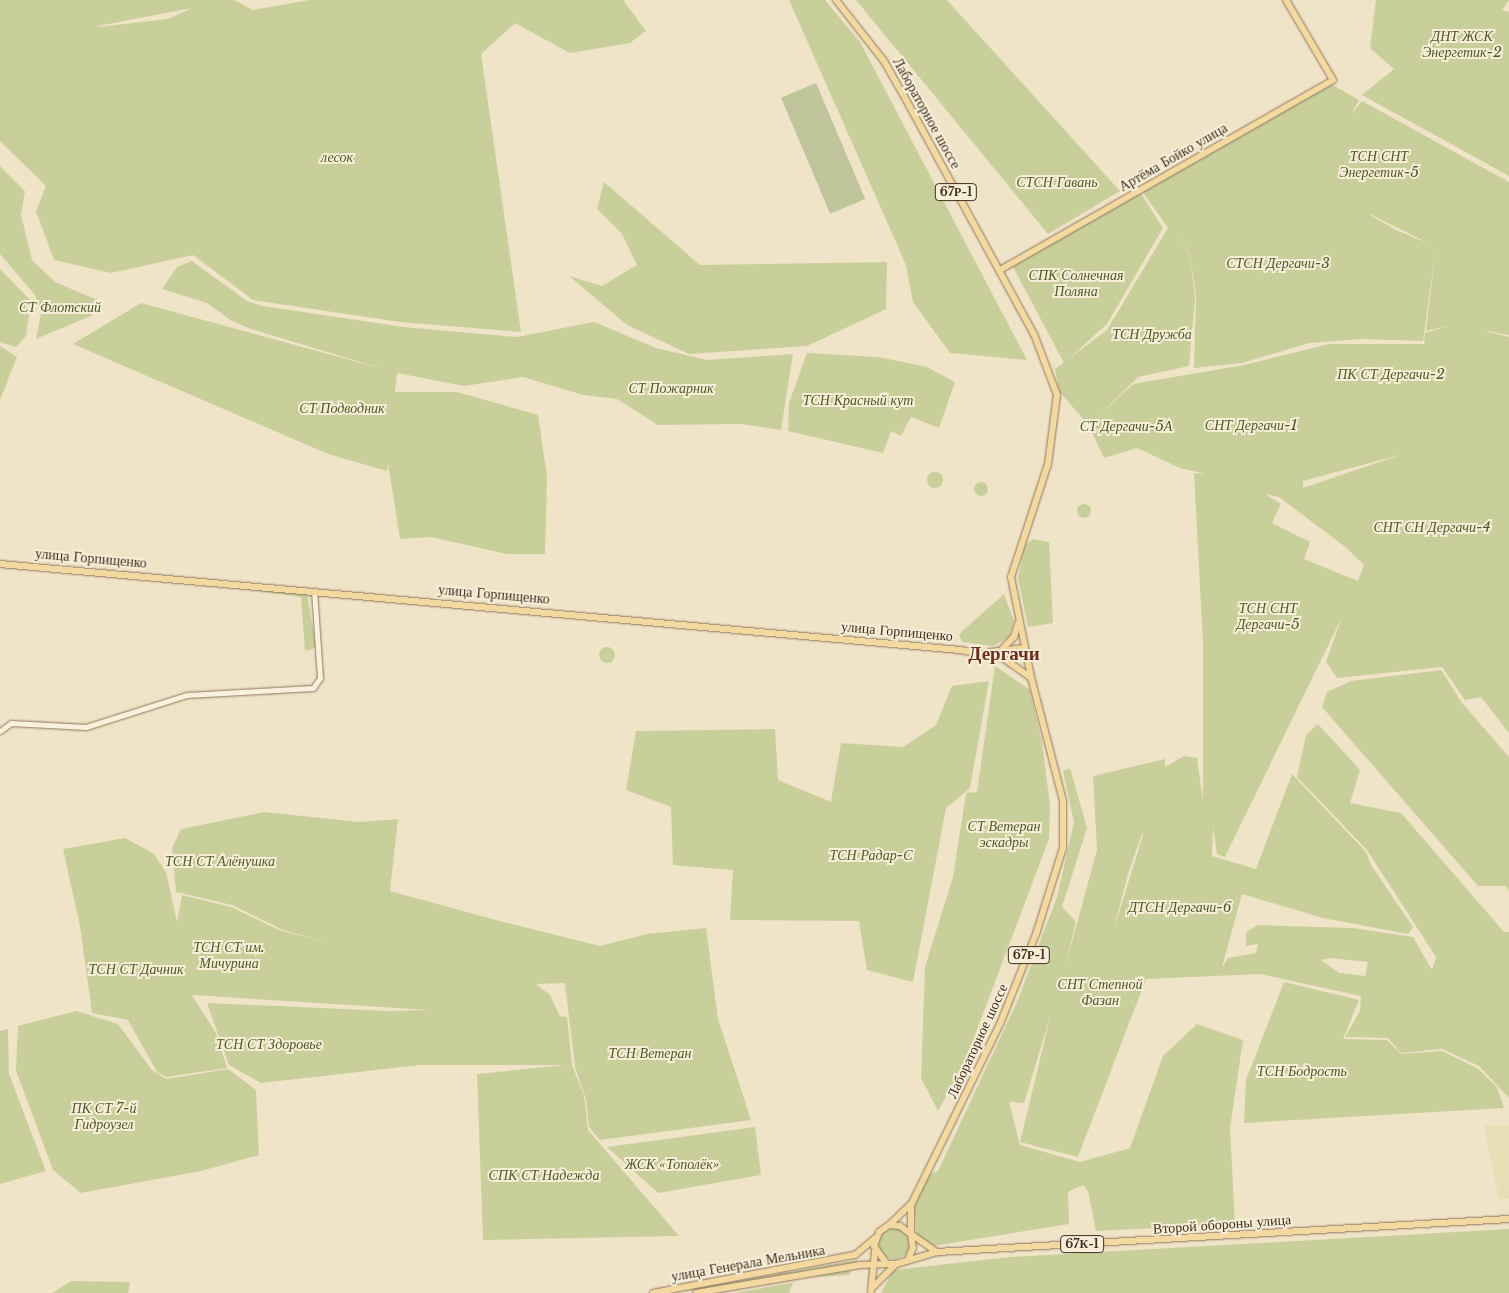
<!DOCTYPE html>
<meta charset="utf-8">
<style>
body{margin:0}
#map{position:relative;width:1509px;height:1293px;overflow:hidden;background:#f0e4c8;font-family:"Libre Baskerville",serif}
div>[style]{position:absolute}
.farmland>*{inset:0;background:#e6deb5}
.green>*{inset:0;background:#c9cf9b}
.round{border-radius:50%}
.cemetery>*{inset:0;background:#bfc49a;transform-origin:0 0}
.roads{filter:drop-shadow(0 0 1px #8d765c) drop-shadow(0 0 1px #8d765c)}
.minor>*{height:5px;margin:-2.5px;padding:0 2.5px;transform-origin:2.5px;border-radius:2.5px;background:#faf1dc}
.major>*{height:6px;margin:-3px;padding:0 3px;transform-origin:3px;border-radius:3px;background:#f3d9a0}
span{translate:-50% -50%;white-space:nowrap;text-align:center;line-height:1.15;-webkit-text-stroke:4px #f7eed8;paint-order:stroke}
.shield-label span{padding:1px 4px;background:#f7eed8;border:1px solid;border-radius:4px;-webkit-text-stroke-width:0}
.shield-label{font-size:12px;color:#3d2e20;font-weight:700}
.park-label{font-size:14px;color:#4d5a26;font-style:italic}
.street-label{font-size:14px;color:#3d2e20}
.district-label{font-size:19px;color:#6b2e1e;font-weight:700}
</style>
<div id="map">
<div class="farmland">
<div style="clip-path:polygon(1484px 1125px,1509px 1125px,1509px 1199px,1499px 1199px)"></div>
</div>
<div class="green">
<div style="clip-path:polygon(evenodd,0 0,234px 0,253px 10px,309px 0,623px 0,646px 31px,630px 43px,570px 53px,515px 23px,481px 54px,521px 332px,400px 322px,253px 300px,193px 255px,111px 273px,54px 260px,36px 211px,46px 186px,0 141px,0 0,192px 8px,168px 19px,98px 27px,98px 26px,192px 8px)"></div>
<div style="clip-path:polygon(789px 0,825px 0,860px 42px,1027px 360px,950px 353px,913px 302px,906px 265px)"></div>
<div style="clip-path:polygon(856px 0,947px 0,1120px 191px,1048px 234px)"></div>
<div style="clip-path:polygon(1376px 0,1509px 0,1502px 10px,1509px 12px,1509px 176px,1362px 95px,1394px 69px,1370px 48px)"></div>
<div style="clip-path:polygon(evenodd,1329px 83px,1359px 100px,1351px 115px,1362px 101px,1509px 182px,1509px 335px,1480px 330px,1509px 337px,1509px 733px,1481px 697px,1465px 700px,1442px 667px,1337px 678px,1326px 662px,1342px 617px,1225px 857px,1217px 854px,1213px 827px,1212px 856px,1256px 869px,1292px 774px,1366px 852px,1371px 865px,1413px 927px,1408px 934px,1323px 918px,1242px 894px,1222px 967px,1228px 958px,1256px 953px,1258px 944px,1246px 946px,1246px 932px,1258px 925px,1353px 928px,1413px 937px,1432px 970px,1436px 957px,1367px 850px,1297px 777px,1306px 735px,1318px 724px,1360px 770px,1350px 803px,1401px 813px,1504px 932px,1509px 932px,1509px 1098px,1479px 1066px,1442px 1049px,1401px 1053px,1388px 1038px,1345px 1037px,1360px 1011px,1361px 996px,1260px 974px,1146px 979px,1078px 1157px,1020px 1142px,1051px 1014px,1024px 1103px,1009px 1102px,1020px 1145px,1080px 1162px,1130px 1148px,1163px 1056px,1197px 1024px,1243px 1040px,1230px 1128px,1235px 1224px,1096px 1231px,1088px 1191px,1083px 1185px,1068px 1192px,1069px 1224px,933px 1246px,917px 1235px,914px 1205px,929px 1175px,938px 1171px,1017px 1002px,1057px 897px,1074px 822px,1063px 771px,1070px 768px,1087px 828px,1062px 907px,1076px 922px,1065px 968px,1097px 850px,1093px 776px,1165px 759px,1165px 767px,1184px 756px,1197px 758px,1203px 801px,1203px 644px,1194px 473px,1206px 474px,1180px 468px,1137px 448px,1104px 458px,1089px 426px,1059px 391px,1055px 369px,1107px 330px,1168px 228px,1142px 191px,1329px 83px,1370px 215px,1370px 214px,1430px 244px,1396px 230px,1370px 215px,1329px 83px,1173px 233px,1190px 253px,1196px 297px,1194px 368px,1242px 363px,1309px 343px,1362px 339px,1423px 341px,1436px 247px,1426px 331px,1452px 325px,1425px 333px,1424px 344px,1329px 344px,1244px 365px,1133px 384px,1095px 420px,1138px 377px,1189px 366px,1195px 298px,1190px 254px,1173px 233px,1329px 83px,1403px 454px,1303px 488px,1303px 481px,1403px 454px,1329px 83px,1265px 494px,1279px 497px,1344px 546px,1364px 565px,1358px 581px,1304px 559px,1310px 542px,1272px 523px,1281px 504px,1265px 494px,1329px 83px,1142px 834px,1143px 835px,1113px 932px,1128px 874px,1142px 834px,1329px 83px,1330px 958px,1368px 962px,1365px 976px,1339px 973px,1321px 960px,1330px 958px)"></div>
<div style="clip-path:polygon(0 166px,25px 191px,21px 215px,32px 260px,55px 282px,102px 302px,91px 316px,36px 339px,41px 314px,35px 295px,0 254px)"></div>
<div style="clip-path:polygon(604px 182px,700px 265px,887px 262px,886px 309px,807px 346px,689px 354px,627px 325px,569px 276px,602px 286px,637px 265px,622px 234px,597px 209px)"></div>
<div style="clip-path:polygon(1140px 192px,1163px 228px,1107px 324px,1064px 363px,1012px 265px)"></div>
<div style="clip-path:polygon(192px 261px,247px 301px,263px 306px,403px 327px,517px 337px,594px 322px,656px 348px,707px 360px,793px 354px,781px 430px,741px 424px,658px 425px,617px 399px,583px 395px,523px 377px,464px 386px,397px 373px,395px 392px,457px 392px,538px 415px,547px 477px,545px 554px,507px 554px,431px 537px,400px 539px,388px 463px,387px 471px,328px 454px,73px 344px,141px 303px,387px 370px,251px 329px,230px 320px,207px 303px,162px 289px,177px 267px)"></div>
<div style="clip-path:polygon(0 269px,31px 301px,26px 336px,16px 347px,0 342px)"></div>
<div style="clip-path:polygon(0 346px,17px 357px,0 400px)"></div>
<div style="clip-path:polygon(807px 353px,878px 357px,927px 367px,955px 382px,939px 428px,911px 417px,901px 436px,891px 431px,883px 453px,788px 431px,789px 403px)"></div>
<div class="round" style="left:927px;top:472px;width:16px;height:16px"></div>
<div class="round" style="left:974px;top:482px;width:14px;height:14px"></div>
<div class="round" style="left:1077px;top:504px;width:14px;height:14px"></div>
<div style="clip-path:polygon(1033px 539px,1049px 542px,1053px 623px,1028px 627px,1018px 578px,1025px 545px)"></div>
<div style="clip-path:polygon(238px 588px,307px 594px,316px 647px,311px 650px,294px 651px,305px 650px,301px 597px)"></div>
<div style="clip-path:polygon(1004px 594px,1014px 621px,1009px 637px,994px 646px,962px 642px,959px 634px)"></div>
<div class="round" style="left:599px;top:647px;width:16px;height:16px"></div>
<div style="clip-path:polygon(995px 666px,1030px 690px,1042px 743px,1050px 805px,1049px 839px,964px 1064px,938px 1111px,921px 1078px,925px 967px,953px 877px,966px 793px,977px 792px)"></div>
<div style="clip-path:polygon(1441px 670px,1462px 703px,1509px 757px,1509px 892px,1506px 886px,1478px 886px,1322px 707px,1327px 692px,1351px 681px)"></div>
<div style="clip-path:polygon(989px 681px,970px 788px,946px 808px,913px 982px,867px 970px,859px 921px,730px 920px,733px 870px,673px 865px,671px 807px,626px 790px,636px 731px,775px 729px,778px 780px,831px 802px,841px 743px,903px 747px,936px 725px,952px 686px)"></div>
<div style="clip-path:polygon(264px 812px,359px 822px,398px 819px,390px 891px,492px 919px,600px 946px,647px 934px,706px 928px,718px 1019px,751px 1120px,600px 1140px,589px 1127px,586px 1099px,575px 1067px,565px 983px,536px 984px,550px 995px,560px 1016px,567px 1017px,572px 1065px,584px 1095px,588px 1130px,679px 1236px,483px 1240px,477px 1074px,565px 1065px,420px 1065px,261px 1083px,229px 1065px,207px 1003px,389px 1011px,428px 1010px,192px 995px,216px 1033px,227px 1068px,166px 1077px,157px 1072px,128px 1020px,92px 1013px,80px 926px,63px 849px,125px 838px,154px 854px,166px 872px,177px 922px,182px 895px,231px 907px,279px 930px,330px 943px,283px 930px,232px 905px,176px 892px,172px 848px,181px 829px)"></div>
<div style="clip-path:polygon(1284px 982px,1359px 1000px,1343px 1039px,1387px 1040px,1401px 1054px,1442px 1051px,1477px 1068px,1497px 1087px,1504px 1108px,1244px 1123px,1246px 1080px)"></div>
<div style="clip-path:polygon(76px 1011px,118px 1024px,152px 1070px,166px 1079px,228px 1069px,256px 1090px,259px 1155px,201px 1171px,81px 1193px,53px 1170px,16px 1071px,18px 1026px)"></div>
<div style="clip-path:polygon(8px 1029px,9px 1074px,46px 1171px,0 1184px,0 1031px)"></div>
<div style="clip-path:polygon(755px 1127px,761px 1175px,658px 1193px,607px 1147px)"></div>
<div class="round" style="left:878px;top:1227px;width:32px;height:32px"></div>
<div style="clip-path:polygon(1509px 1229px,1509px 1293px,881px 1293px,893px 1270px,1010px 1257px)"></div>
<div style="clip-path:polygon(858px 1260px,855px 1264px,671px 1293px)"></div>
<div style="clip-path:polygon(850px 1269px,850px 1275px,816px 1277px,816px 1275px)"></div>
<div style="clip-path:polygon(71px 1281px,130px 1282px,128px 1293px,52px 1293px)"></div>
<div style="clip-path:polygon(793px 1283px,789px 1293px,735px 1293px,790px 1283px)"></div>
</div>
<div class="cemetery">
<div style="left:816px;top:83px;width:126px;height:38px;rotate:67deg"></div>
</div>
<div class="roads">
<div class="minor">
<div style="left:0;top:731px;width:14px;rotate:-36deg"></div>
<div style="left:11px;top:723px;width:75px;rotate:3.1deg"></div>
<div style="left:86px;top:727px;width:106px;rotate:-17.6deg"></div>
<div style="left:187px;top:695px;width:126px;rotate:-3.2deg"></div>
<div style="left:313px;top:688px;width:12px;rotate:-55deg"></div>
<div style="left:320px;top:678px;width:87px;rotate:-93.9deg"></div>
</div>
<div class="major">
<div style="left:836px;top:0;width:78px;rotate:51.8deg"></div>
<div style="left:884px;top:61px;width:53px;rotate:60.5deg"></div>
<div style="left:910px;top:107px;width:259px;rotate:61.4deg"></div>
<div style="left:1034px;top:334px;width:65px;rotate:69.3deg"></div>
<div style="left:1057px;top:395px;width:70px;rotate:97.4deg"></div>
<div style="left:1048px;top:464px;width:119px;rotate:108.1deg"></div>
<div style="left:1011px;top:577px;width:102px;rotate:78.7deg"></div>
<div style="left:1031px;top:677px;width:128px;rotate:75.5deg"></div>
<div style="left:1063px;top:801px;width:47px;rotate:90deg"></div>
<div style="left:1063px;top:848px;width:90px;rotate:107.4deg"></div>
<div style="left:1036px;top:934px;width:97px;rotate:111.8deg"></div>
<div style="left:1000px;top:1024px;width:199px;rotate:116.2deg"></div>
<div style="left:912px;top:1203px;width:32px;rotate:136deg"></div>
<div style="left:1000px;top:270px;width:383px;rotate:-29.7deg"></div>
<div style="left:1333px;top:80px;width:93px;rotate:-120.4deg"></div>
<div style="left:0;top:564px;width:964px;rotate:5.12deg"></div>
<div style="left:960px;top:650px;width:44px;rotate:10.5deg"></div>
<div style="left:1003px;top:658px;width:33px;rotate:35deg"></div>
<div style="left:1003px;top:648px;width:16px;rotate:-45deg"></div>
<div style="left:1014px;top:637px;width:14px;rotate:-73deg"></div>
<div style="left:990px;top:652px;width:34px;rotate:-7deg"></div>
<div style="left:911px;top:1206px;width:28px;rotate:90deg"></div>
<div style="left:911px;top:1234px;width:32px;rotate:35deg"></div>
<div style="left:887px;top:1264px;width:22px;rotate:-126deg"></div>
<div style="left:874px;top:1246px;width:15px;rotate:-70deg"></div>
<div style="left:879px;top:1232px;width:12px;rotate:-35deg"></div>
<div style="left:889px;top:1225px;width:11px;rotate:5deg"></div>
<div style="left:900px;top:1226px;width:14px;rotate:36deg"></div>
<div style="left:911px;top:1234px;width:14px;rotate:82deg"></div>
<div style="left:913px;top:1248px;width:12px;rotate:114deg"></div>
<div style="left:873px;top:1287px;width:31px;rotate:-45deg"></div>
<div style="left:871px;top:1291px;width:40px;rotate:-84.3deg"></div>
<div style="left:653px;top:1293px;width:206px;rotate:-10.7deg"></div>
<div style="left:855px;top:1255px;width:26px;rotate:-40deg"></div>
<div style="left:696px;top:1293px;width:165px;rotate:-9.7deg"></div>
<div style="left:859px;top:1265px;width:37px;rotate:-2deg"></div>
<div style="left:896px;top:1264px;width:43px;rotate:-16.3deg"></div>
<div style="left:937px;top:1252px;width:573px;rotate:-3.3deg"></div>
</div>
</div>
<div class="shield-label">
<span style="left:956px;top:192px">67Р-1</span>
<span style="left:1029px;top:955px">67Р-1</span>
<span style="left:1082px;top:1244px">67К-1</span>
</div>
<div class="park-label">
<span style="left:1462px;top:44px">ДНТ ЖСК<br>Энергетик-2</span>
<span style="left:1379px;top:164px">ТСН СНТ<br>Энергетик-5</span>
<span style="left:337px;top:157px">лесок</span>
<span style="left:1057px;top:182px">СТСН Гавань</span>
<span style="left:1278px;top:263px">СТСН Дергачи-3</span>
<span style="left:1076px;top:283px">СПК Солнечная<br>Поляна</span>
<span style="left:60px;top:307px">СТ Флотский</span>
<span style="left:1152px;top:334px">ТСН Дружба</span>
<span style="left:1391px;top:374px">ПК СТ Дергачи-2</span>
<span style="left:671px;top:388px">СТ Пожарник</span>
<span style="left:858px;top:400px">ТСН Красный кут</span>
<span style="left:342px;top:408px">СТ Подводник</span>
<span style="left:1251px;top:425px">СНТ Дергачи-1</span>
<span style="left:1126px;top:426px">СТ Дергачи-5А</span>
<span style="left:1432px;top:527px">СНТ СН Дергачи-4</span>
<span style="left:1268px;top:616px">ТСН СНТ<br>Дергачи-5</span>
<span style="left:1004px;top:834px">СТ Ветеран<br>эскадры</span>
<span style="left:871px;top:855px">ТСН Радар-С</span>
<span style="left:220px;top:861px">ТСН СТ Алёнушка</span>
<span style="left:1180px;top:907px">ДТСН Дергачи-6</span>
<span style="left:229px;top:955px">ТСН СТ им.<br>Мичурина</span>
<span style="left:136px;top:969px">ТСН СТ Дачник</span>
<span style="left:1100px;top:992px">СНТ Степной<br>Фазан</span>
<span style="left:269px;top:1044px">ТСН СТ Здоровье</span>
<span style="left:650px;top:1053px">ТСН Ветеран</span>
<span style="left:1302px;top:1071px">ТСН Бодрость</span>
<span style="left:104px;top:1116px">ПК СТ 7-й<br>Гидроузел</span>
<span style="left:672px;top:1164px">ЖСК «Тополёк»</span>
<span style="left:544px;top:1175px">СПК СТ Надежда</span>
</div>
<div class="street-label">
<span style="left:927px;top:113px;rotate:61deg">Лабораторное шоссе</span>
<span style="left:1173px;top:157px;rotate:-30deg">Артёма Бойко улица</span>
<span style="left:91px;top:558px;rotate:5deg">улица Горпищенко</span>
<span style="left:494px;top:594px;rotate:5deg">улица Горпищенко</span>
<span style="left:897px;top:631px;rotate:5deg">улица Горпищенко</span>
<span style="left:977px;top:1041px;rotate:-65deg">Лабораторное шоссе</span>
<span style="left:1222px;top:1224px;rotate:-4deg">Второй обороны улица</span>
<span style="left:748px;top:1263px;rotate:-10deg">улица Генерала Мельника</span>
</div>
<div class="district-label">
<span style="left:1004px;top:654px">Дергачи</span>
</div>
</div>
